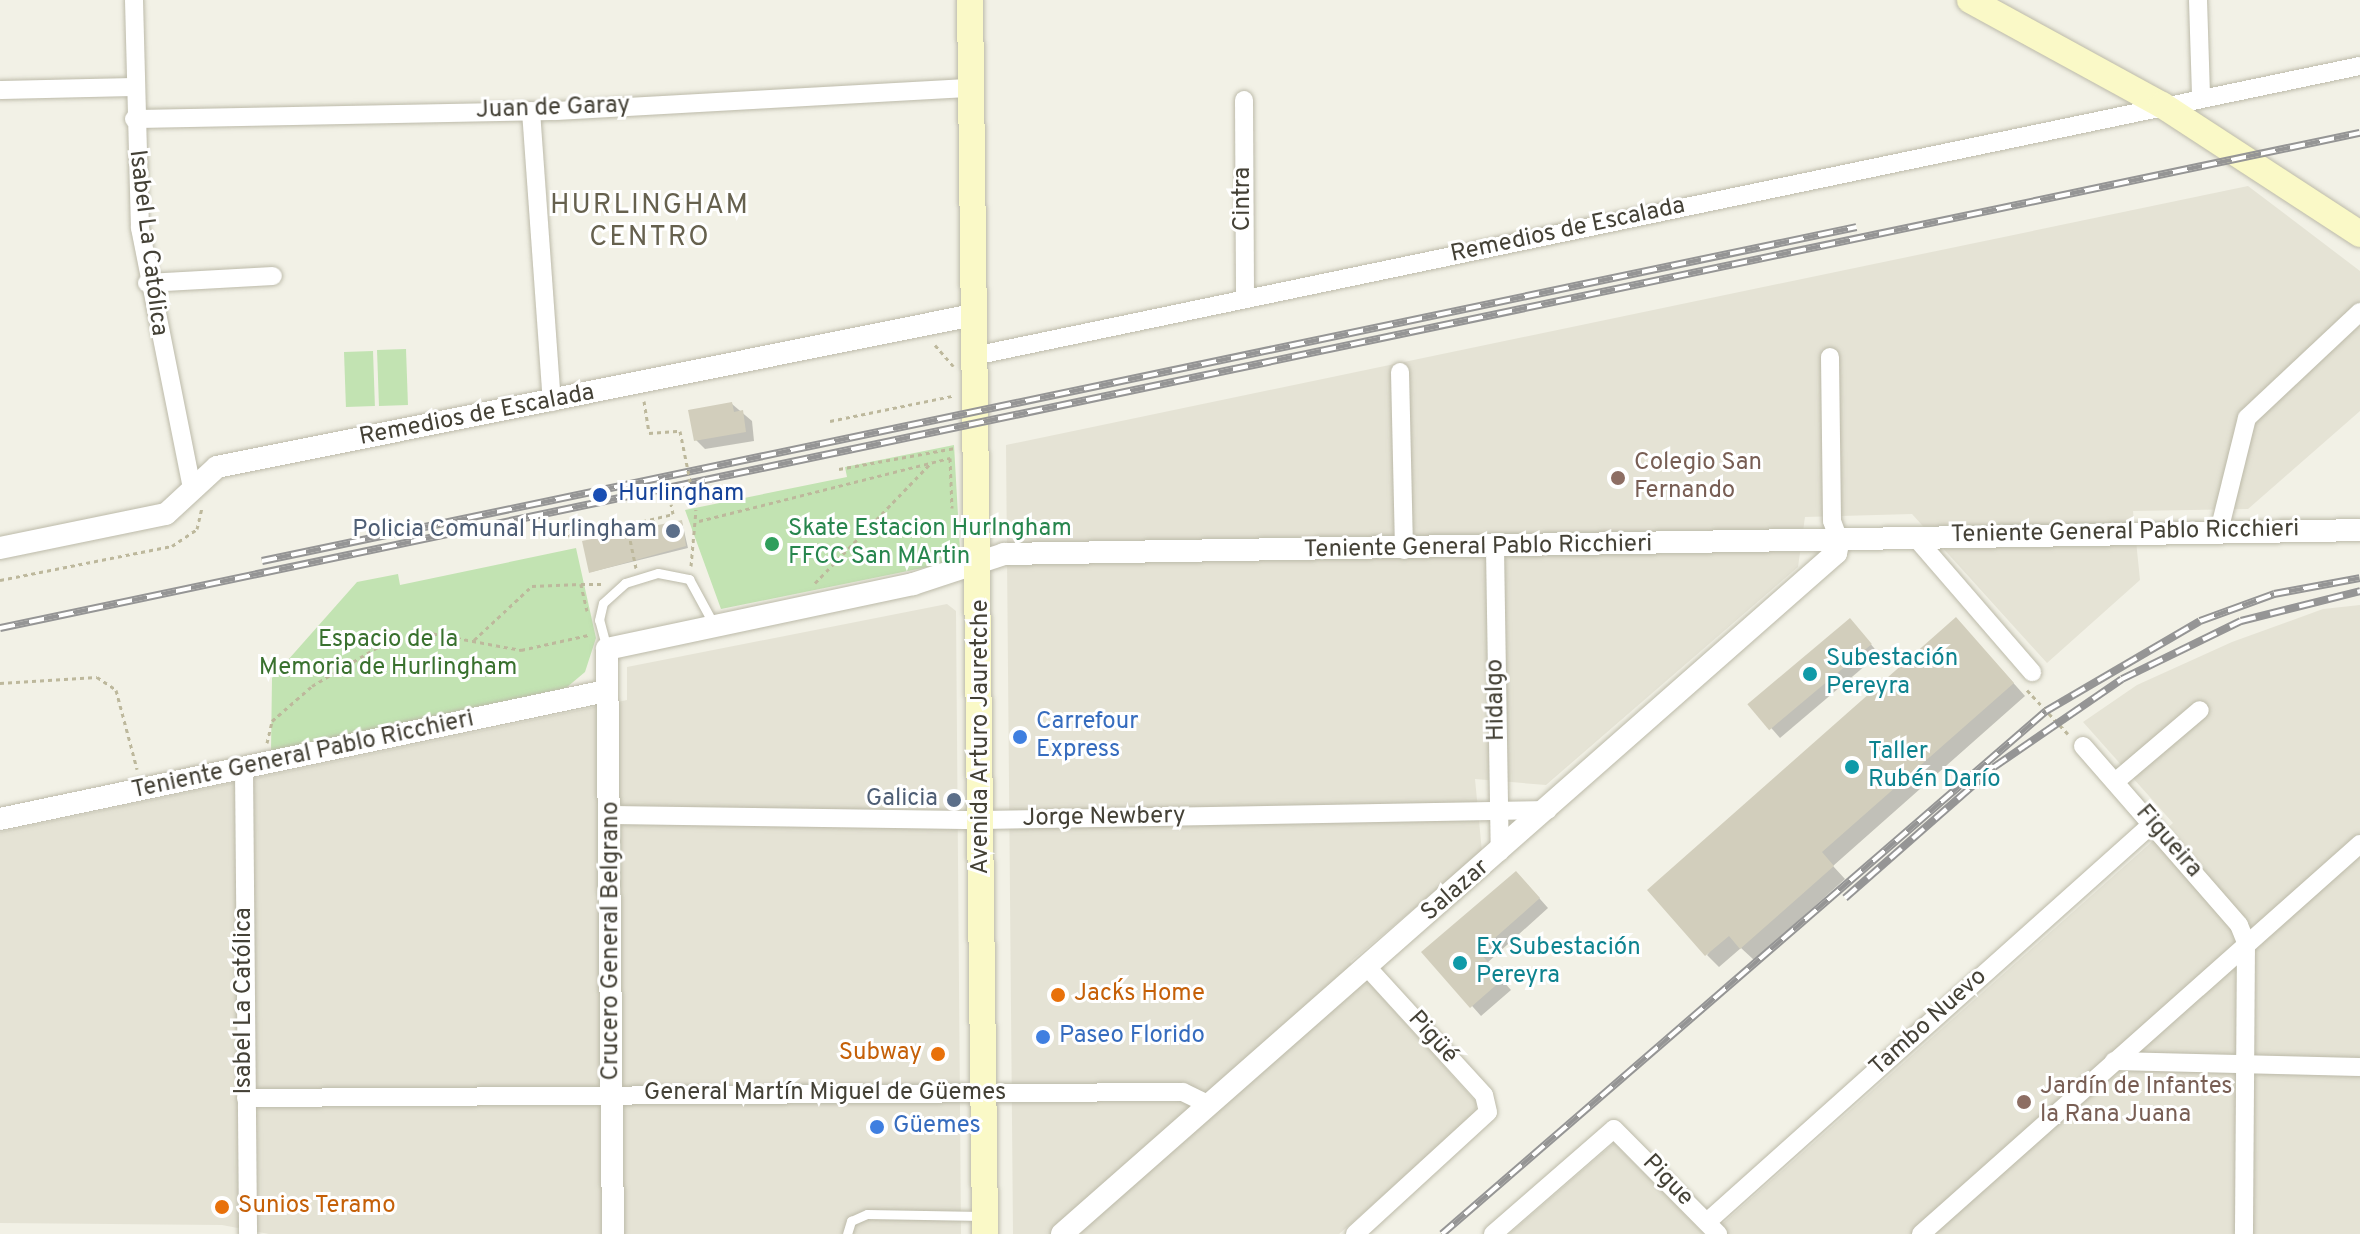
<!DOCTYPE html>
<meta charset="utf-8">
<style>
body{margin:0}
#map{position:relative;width:2360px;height:1234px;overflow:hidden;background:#f2f1e6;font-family:Overpass,sans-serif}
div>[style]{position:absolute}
.residential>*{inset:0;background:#e5e3d5}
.green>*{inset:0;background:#c2e3b2;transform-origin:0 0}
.shadow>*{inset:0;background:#0003}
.building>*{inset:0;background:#d2cebc;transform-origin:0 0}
.path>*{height:3px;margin-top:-1.5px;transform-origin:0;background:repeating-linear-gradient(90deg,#bdb89c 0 4px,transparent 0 8px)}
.roads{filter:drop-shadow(0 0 2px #bcbaa9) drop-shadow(0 0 2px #bcbaa9)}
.service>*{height:9px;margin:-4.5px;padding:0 4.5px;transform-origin:4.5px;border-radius:4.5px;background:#fff}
.minor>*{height:18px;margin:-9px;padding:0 9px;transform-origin:9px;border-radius:9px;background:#fff}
.tertiary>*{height:22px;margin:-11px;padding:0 11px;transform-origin:11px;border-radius:11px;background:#fff}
.secondary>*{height:26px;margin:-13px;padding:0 13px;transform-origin:13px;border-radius:13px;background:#faf9c7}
.rail>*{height:8px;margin-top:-4px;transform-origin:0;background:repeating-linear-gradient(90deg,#fff 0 15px,#959595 0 30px);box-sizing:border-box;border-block:2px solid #959595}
.path-bridge>*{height:3px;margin-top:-1.5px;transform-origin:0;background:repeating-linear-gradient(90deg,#bdb89c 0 4px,transparent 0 8px)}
.dots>*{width:22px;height:22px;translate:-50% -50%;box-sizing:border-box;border:4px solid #fff;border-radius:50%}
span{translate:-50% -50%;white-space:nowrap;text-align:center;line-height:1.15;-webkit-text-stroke:6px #fff;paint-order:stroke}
.street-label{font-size:24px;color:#444136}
.education-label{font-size:24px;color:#785e54}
.left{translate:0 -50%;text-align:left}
.transit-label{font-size:24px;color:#164399}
.leisure-label{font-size:24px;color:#27864d}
.service-label{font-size:24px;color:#4e5e75}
.right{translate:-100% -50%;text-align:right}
.park-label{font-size:24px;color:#39712e}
.culture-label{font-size:24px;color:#0d838f}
.shop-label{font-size:24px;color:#366cbe}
.food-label{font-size:24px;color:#c56008}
.quarter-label{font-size:28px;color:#66614e;letter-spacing:2px}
</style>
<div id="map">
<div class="residential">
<div style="clip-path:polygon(2248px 186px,2360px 271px,2360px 411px,2248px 509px,2133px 511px,2140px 580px,2047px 663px,1912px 514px,1805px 517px,1798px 567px,1546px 785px,1475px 779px,1482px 852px,1350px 962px,1477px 1103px,1474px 1116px,1339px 1234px,1013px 1234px,1006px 445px)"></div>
<div style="clip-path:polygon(947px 604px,956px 611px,961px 1234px,269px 1234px,222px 1225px,0 1223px,0 832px,627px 700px,627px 667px)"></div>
<div style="clip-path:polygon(2360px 605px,2360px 1234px,1711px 1234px,2173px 823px,2083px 722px,2137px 685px,2232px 642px,2323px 609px)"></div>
<div style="clip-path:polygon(1614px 1143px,1704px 1234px,1509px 1234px)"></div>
</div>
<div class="green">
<div style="left:406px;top:349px;width:56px;height:29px;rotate:88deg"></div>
<div style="left:373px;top:351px;width:55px;height:29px;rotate:88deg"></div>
<div style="clip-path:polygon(954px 445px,960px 550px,952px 562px,721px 609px,685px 510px,847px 477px,845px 467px)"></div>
<div style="clip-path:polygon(576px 548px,596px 638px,585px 672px,566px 688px,271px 751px,272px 678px,357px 582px,398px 574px,400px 585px)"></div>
</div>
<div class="shadow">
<div style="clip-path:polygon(732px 404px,752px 421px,754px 441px,705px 449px,696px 440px)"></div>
<div style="clip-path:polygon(682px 522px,688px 548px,591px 572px)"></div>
<div style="clip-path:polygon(1859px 630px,1879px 654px,1780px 738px,1751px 705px)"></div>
<div style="clip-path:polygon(1968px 632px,2025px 696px,1833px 866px,1845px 879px,1754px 960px,1741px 948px,1719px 967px,1707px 955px)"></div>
<div style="clip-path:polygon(1525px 882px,1548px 908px,1487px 963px,1511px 990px,1481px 1016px,1424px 952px)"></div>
</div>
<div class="building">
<div style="clip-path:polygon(732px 402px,734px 412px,743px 410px,746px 432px,694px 441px,688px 410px)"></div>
<div style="clip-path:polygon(682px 520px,686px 546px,589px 573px,582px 541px)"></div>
<div style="clip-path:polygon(1956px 617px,2014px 683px,1822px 852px,1834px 866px,1740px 949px,1729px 936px,1705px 956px,1647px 890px)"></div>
<div style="left:1850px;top:618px;width:34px;height:134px;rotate:50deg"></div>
<div style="clip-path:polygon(1516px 871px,1540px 898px,1479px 952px,1503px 979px,1470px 1008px,1421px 952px)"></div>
</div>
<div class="path">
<div style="left:935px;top:345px;width:28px;rotate:49deg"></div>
<div style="left:644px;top:401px;width:32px;rotate:81deg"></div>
<div style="left:649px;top:433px;width:31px;rotate:-4deg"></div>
<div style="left:830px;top:421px;width:125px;rotate:-11.6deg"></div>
<div style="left:839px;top:469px;width:118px;rotate:-10.3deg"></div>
<div style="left:699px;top:521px;width:259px;rotate:-14.1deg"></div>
<div style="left:950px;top:458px;width:50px;rotate:87.7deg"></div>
<div style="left:627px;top:525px;width:47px;rotate:-13.4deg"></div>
<div style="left:673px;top:514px;width:10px;rotate:-101deg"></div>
<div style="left:568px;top:526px;width:11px;rotate:80deg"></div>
<div style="left:570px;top:537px;width:58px;rotate:-11.9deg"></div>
<div style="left:627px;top:525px;width:44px;rotate:78.2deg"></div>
<div style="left:691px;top:566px;width:56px;rotate:-84.9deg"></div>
<div style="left:0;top:580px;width:175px;rotate:-11.2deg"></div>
<div style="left:172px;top:546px;width:30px;rotate:-34deg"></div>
<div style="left:197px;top:529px;width:22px;rotate:-77deg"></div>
<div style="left:815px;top:583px;width:168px;rotate:-46deg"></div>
<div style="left:587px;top:611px;width:28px;rotate:-103deg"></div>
<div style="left:581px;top:584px;width:21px"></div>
<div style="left:474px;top:640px;width:79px;rotate:-43deg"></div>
<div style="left:532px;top:586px;width:48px;rotate:-2.4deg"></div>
<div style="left:0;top:683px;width:97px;rotate:-3.5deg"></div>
<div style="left:97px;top:677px;width:23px;rotate:34deg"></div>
<div style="left:116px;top:690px;width:82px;rotate:75.1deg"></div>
<div style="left:2027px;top:690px;width:60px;rotate:47deg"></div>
<div style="left:267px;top:743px;width:23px;rotate:-77deg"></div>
<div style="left:272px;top:721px;width:53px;rotate:-41.2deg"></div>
<div style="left:312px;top:686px;width:82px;rotate:-30.6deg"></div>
<div style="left:383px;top:644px;width:44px;rotate:-15.9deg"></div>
<div style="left:425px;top:632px;width:98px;rotate:10.6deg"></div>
<div style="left:521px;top:650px;width:69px;rotate:-12.6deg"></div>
</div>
<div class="roads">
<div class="service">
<div style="left:607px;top:649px;width:30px;rotate:-105deg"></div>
<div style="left:599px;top:620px;width:17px;rotate:-77deg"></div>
<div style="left:603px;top:603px;width:30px;rotate:-42deg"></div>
<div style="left:625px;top:583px;width:34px;rotate:-17deg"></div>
<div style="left:658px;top:573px;width:32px;rotate:11deg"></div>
<div style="left:689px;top:579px;width:52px;rotate:61.5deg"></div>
<div style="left:847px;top:1234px;width:14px;rotate:-73deg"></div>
<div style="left:851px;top:1221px;width:17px;rotate:-24deg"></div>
<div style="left:867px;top:1214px;width:115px;rotate:1deg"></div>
</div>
<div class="minor">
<div style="left:134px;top:0;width:228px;rotate:88.5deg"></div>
<div style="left:140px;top:228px;width:260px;rotate:78.7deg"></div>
<div style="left:2198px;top:0;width:96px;rotate:88.2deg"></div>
<div style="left:0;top:90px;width:135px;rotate:-1.3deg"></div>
<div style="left:1244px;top:100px;width:199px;rotate:89.7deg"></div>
<div style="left:531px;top:111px;width:292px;rotate:85.9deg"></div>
<div style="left:134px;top:119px;width:422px;rotate:-1.1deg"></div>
<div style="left:556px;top:111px;width:416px;rotate:-3.2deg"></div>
<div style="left:147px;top:283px;width:126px;rotate:-3.2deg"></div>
<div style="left:974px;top:356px;width:1416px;rotate:-11.82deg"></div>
<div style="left:1830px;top:357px;width:164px;rotate:89.3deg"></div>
<div style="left:1832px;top:521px;width:20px;rotate:70deg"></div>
<div style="left:1400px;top:372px;width:178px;rotate:88.7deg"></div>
<div style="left:2219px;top:531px;width:116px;rotate:-76.1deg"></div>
<div style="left:2247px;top:418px;width:155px;rotate:-43.2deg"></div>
<div style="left:1915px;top:537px;width:179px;rotate:49.1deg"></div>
<div style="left:1495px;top:548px;width:304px;rotate:89.1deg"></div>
<div style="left:2083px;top:746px;width:237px;rotate:48.9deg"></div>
<div style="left:2239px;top:925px;width:18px;rotate:68deg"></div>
<div style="left:2246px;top:942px;width:292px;rotate:90.4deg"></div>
<div style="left:244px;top:769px;width:465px;rotate:89.5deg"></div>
<div style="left:2115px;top:782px;width:111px;rotate:-40.3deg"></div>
<div style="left:612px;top:815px;width:370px;rotate:0.8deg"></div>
<div style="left:982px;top:820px;width:566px;rotate:-1.01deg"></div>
<div style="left:2114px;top:1061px;width:246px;rotate:1.4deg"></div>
<div style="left:246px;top:1098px;width:937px;rotate:-0.37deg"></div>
<div style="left:1183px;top:1092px;width:30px;rotate:26deg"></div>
<div style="left:1707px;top:1222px;width:597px;rotate:-41.81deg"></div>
<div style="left:1355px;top:1234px;width:180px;rotate:-42.5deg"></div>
<div style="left:1488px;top:1112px;width:17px;rotate:-103deg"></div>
<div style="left:1484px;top:1095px;width:172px;rotate:-132.4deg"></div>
<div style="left:1493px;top:1234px;width:160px;rotate:-41deg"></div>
<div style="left:1614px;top:1129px;width:148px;rotate:45.3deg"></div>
<div style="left:1921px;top:1234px;width:587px;rotate:-41.62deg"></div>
</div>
<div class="tertiary">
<div style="left:0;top:548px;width:169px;rotate:-11.6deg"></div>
<div style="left:166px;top:514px;width:69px;rotate:-42.7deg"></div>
<div style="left:217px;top:467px;width:771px;rotate:-11.37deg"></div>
<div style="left:0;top:819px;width:619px;rotate:-11.93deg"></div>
<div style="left:613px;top:1234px;width:585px;rotate:-90.59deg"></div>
<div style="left:607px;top:649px;width:313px;rotate:-12deg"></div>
<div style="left:913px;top:584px;width:96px;rotate:-18.2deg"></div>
<div style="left:1004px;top:554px;width:1356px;rotate:-1.01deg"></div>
<div style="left:1062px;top:1234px;width:1031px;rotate:-41.34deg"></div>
<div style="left:1836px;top:553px;width:13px;rotate:-77deg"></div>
</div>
<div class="secondary">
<div style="left:970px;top:0;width:1234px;rotate:89.3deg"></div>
<div style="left:1970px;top:0;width:219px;rotate:28.7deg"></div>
<div style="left:2162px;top:105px;width:236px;rotate:33.1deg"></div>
</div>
</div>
<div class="rail">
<div style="left:262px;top:561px;width:1629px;rotate:-11.83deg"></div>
<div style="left:0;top:628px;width:2411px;rotate:-11.85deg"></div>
<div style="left:1845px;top:898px;width:198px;rotate:-41.3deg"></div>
<div style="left:1994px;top:767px;width:155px;rotate:-34.5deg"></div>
<div style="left:2122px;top:679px;width:132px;rotate:-26deg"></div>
<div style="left:2241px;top:621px;width:123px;rotate:-14.1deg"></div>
<div style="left:1442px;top:1234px;width:799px;rotate:-40.89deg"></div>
<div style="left:2046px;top:711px;width:178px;rotate:-30.3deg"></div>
<div style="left:2200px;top:621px;width:79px;rotate:-20deg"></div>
<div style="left:2274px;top:594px;width:87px;rotate:-10.5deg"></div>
</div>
<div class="path-bridge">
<div style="left:680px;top:431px;width:81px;rotate:78.6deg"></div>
</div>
<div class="dots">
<div style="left:1618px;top:478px;background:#8d6e63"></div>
<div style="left:600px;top:495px;background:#1a4fb4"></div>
<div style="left:673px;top:531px;background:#5c6f8a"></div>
<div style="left:772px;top:544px;background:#2e9e5b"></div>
<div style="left:1810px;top:674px;background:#0f9aa8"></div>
<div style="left:1020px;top:737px;background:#3f7fe0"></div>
<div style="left:1852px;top:767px;background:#0f9aa8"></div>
<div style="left:954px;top:800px;background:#5c6f8a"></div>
<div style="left:1460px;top:963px;background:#0f9aa8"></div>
<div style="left:1058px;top:995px;background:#e8710a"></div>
<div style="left:1043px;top:1037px;background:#3f7fe0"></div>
<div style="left:938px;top:1054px;background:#e8710a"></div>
<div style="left:2024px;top:1102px;background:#8d6e63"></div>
<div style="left:877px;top:1127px;background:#3f7fe0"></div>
<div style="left:222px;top:1207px;background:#e8710a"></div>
</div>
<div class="street-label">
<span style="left:553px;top:109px;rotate:-2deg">Juan de Garay</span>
<span style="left:1244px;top:199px;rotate:-90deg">Cintra</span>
<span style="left:1568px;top:231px;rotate:-12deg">Remedios de Escalada</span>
<span style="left:147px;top:243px;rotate:83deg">Isabel La Católica</span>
<span style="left:477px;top:416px;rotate:-11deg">Remedios de Escalada</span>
<span style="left:2125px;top:533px;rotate:-1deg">Teniente General Pablo Ricchieri</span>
<span style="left:1478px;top:548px;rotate:-1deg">Teniente General Pablo Ricchieri</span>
<span style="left:1497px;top:700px;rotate:-91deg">Hidalgo</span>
<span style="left:982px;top:737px;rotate:-90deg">Avenida Arturo Jauretche</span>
<span style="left:303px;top:756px;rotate:-12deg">Teniente General Pablo Ricchieri</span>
<span style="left:1104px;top:818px;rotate:-1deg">Jorge Newbery</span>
<span style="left:2168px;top:842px;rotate:49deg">Figueira</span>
<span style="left:1456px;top:891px;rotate:-41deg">Salazar</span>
<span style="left:612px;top:941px;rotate:-90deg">Crucero General Belgrano</span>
<span style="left:245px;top:1001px;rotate:-90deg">Isabel La Católica</span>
<span style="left:1929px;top:1023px;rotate:-42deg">Tambo Nuevo</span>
<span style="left:1432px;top:1038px;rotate:48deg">Pigüé</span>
<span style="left:825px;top:1094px">General Martín Miguel de Güemes</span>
<span style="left:1667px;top:1181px;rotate:46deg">Pigue</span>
</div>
<div class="education-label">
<span class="left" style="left:1634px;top:478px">Colegio San<br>Fernando</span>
<span class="left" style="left:2040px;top:1102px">Jardín de Infantes<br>la Rana Juana</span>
</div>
<div class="transit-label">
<span class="left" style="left:618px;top:495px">Hurlingham</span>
</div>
<div class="leisure-label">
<span class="left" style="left:788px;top:544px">Skate Estacion Hurlngham<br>FFCC San MArtin</span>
</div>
<div class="service-label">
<span class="right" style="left:657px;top:531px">Policia Comunal Hurlingham</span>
<span class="right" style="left:938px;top:800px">Galicia</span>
</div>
<div class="park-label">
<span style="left:388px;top:655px">Espacio de la<br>Memoria de Hurlingham</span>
</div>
<div class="culture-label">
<span class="left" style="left:1826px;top:674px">Subestación<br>Pereyra</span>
<span class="left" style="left:1868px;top:767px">Taller<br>Rubén Darío</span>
<span class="left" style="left:1476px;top:963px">Ex Subestación<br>Pereyra</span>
</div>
<div class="shop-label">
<span class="left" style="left:1036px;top:737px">Carrefour<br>Express</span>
<span class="left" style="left:1059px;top:1037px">Paseo Florido</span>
<span class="left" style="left:893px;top:1127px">Güemes</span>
</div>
<div class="food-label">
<span class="left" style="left:1074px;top:995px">Jack´s Home</span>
<span class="right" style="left:922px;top:1054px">Subway</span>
<span class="left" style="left:238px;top:1207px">Sunios Teramo</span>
</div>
<div class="quarter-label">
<span style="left:650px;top:222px">HURLINGHAM<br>CENTRO</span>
</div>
</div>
